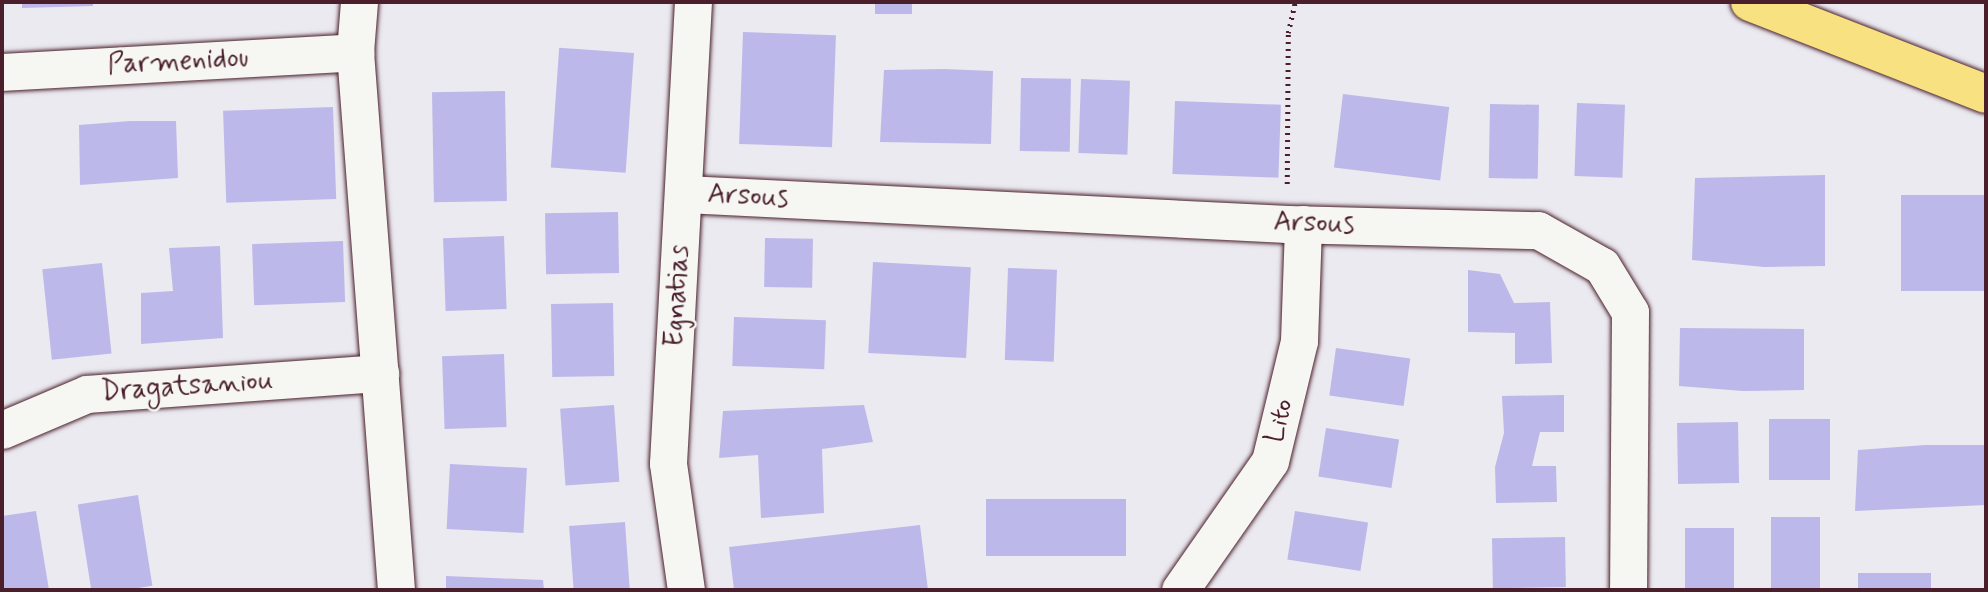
<!DOCTYPE html>
<style>
body{margin:0}
#map{position:relative;width:1988px;height:592px;overflow:hidden;background:#ebeaf0;font-family:Mynerve,sans-serif}
div>[style]{position:absolute}
.building>*{inset:0;background:#bdb8ea;transform-origin:0 0}
.path>*{height:4.5px;margin-top:-2.25px;transform-origin:0;background:repeating-linear-gradient(90deg,#4a1f2b 0 2px,transparent 0 7px)}
.roads{filter:drop-shadow(0 0 2px #4a1f2b) drop-shadow(0 0 2px #4a1f2b)}
.minor>*{height:37px;margin:-18.5px;padding:0 18.5px;transform-origin:18.5px;border-radius:18.5px;background:#f6f6f2}
.trunk>*{height:38px;margin:-19px;padding:0 19px;transform-origin:19px;border-radius:19px;background:#f8e181}
span{translate:-50% -50%;white-space:nowrap;text-align:center;line-height:1.15;-webkit-text-stroke:5px #f6f6f2;paint-order:stroke}
.street-label{font-size:28px;color:#4a1f2b}
.frame{position:absolute;inset:0;border:4px solid #4a1f2b;pointer-events:none}
</style>
<div id="map">
<div class="building">
<div style="clip-path:polygon(22px 2px,93px 2px,93px 6px,22px 8px)"></div>
<div style="left:875px;top:2px;width:37px;height:12px"></div>
<div style="left:743px;top:32px;width:93px;height:112px;rotate:2deg"></div>
<div style="left:634px;top:53px;width:120px;height:75px;rotate:94deg"></div>
<div style="clip-path:polygon(944px 69px,993px 71px,991px 144px,880px 142px,884px 70px)"></div>
<div style="left:1021px;top:78px;width:50px;height:73px;rotate:1deg"></div>
<div style="left:1081px;top:79px;width:49px;height:74px;rotate:2deg"></div>
<div style="left:505px;top:91px;width:110px;height:73px;rotate:89deg"></div>
<div style="left:1343px;top:94px;width:107px;height:74px;rotate:7deg"></div>
<div style="left:1175px;top:101px;width:106px;height:73px;rotate:2deg"></div>
<div style="left:1577px;top:103px;width:48px;height:73px;rotate:2deg"></div>
<div style="left:1490px;top:104px;width:49px;height:74px;rotate:1deg"></div>
<div style="left:333px;top:107px;width:92px;height:110px;rotate:88deg"></div>
<div style="clip-path:polygon(130px 121px,176px 121px,178px 178px,80px 185px,79px 125px)"></div>
<div style="clip-path:polygon(1825px 175px,1825px 266px,1764px 267px,1692px 260px,1695px 178px)"></div>
<div style="left:1901px;top:195px;width:85px;height:96px"></div>
<div style="left:618px;top:212px;width:61px;height:73px;rotate:89deg"></div>
<div style="left:504px;top:236px;width:73px;height:61px;rotate:88deg"></div>
<div style="left:765px;top:238px;width:48px;height:49px;rotate:1deg"></div>
<div style="left:343px;top:241px;width:61px;height:91px;rotate:88deg"></div>
<div style="clip-path:polygon(220px 246px,223px 338px,141px 344px,141px 293px,173px 291px,169px 248px)"></div>
<div style="left:873px;top:262px;width:98px;height:91px;rotate:3deg"></div>
<div style="left:102px;top:263px;width:91px;height:60px;rotate:84deg"></div>
<div style="left:1008px;top:268px;width:49px;height:92px;rotate:2deg"></div>
<div style="clip-path:polygon(1468px 270px,1500px 274px,1514px 303px,1550px 302px,1552px 363px,1515px 364px,1515px 333px,1468px 332px)"></div>
<div style="left:613px;top:303px;width:73px;height:62px;rotate:89deg"></div>
<div style="left:734px;top:317px;width:92px;height:49px;rotate:2deg"></div>
<div style="clip-path:polygon(1680px 328px,1804px 329px,1804px 390px,1743px 391px,1679px 386px)"></div>
<div style="left:1336px;top:348px;width:75px;height:48px;rotate:8deg"></div>
<div style="left:504px;top:354px;width:73px;height:62px;rotate:88deg"></div>
<div style="clip-path:polygon(1564px 395px,1564px 432px,1540px 432px,1532px 466px,1556px 466px,1557px 502px,1496px 503px,1495px 467px,1504px 433px,1502px 396px)"></div>
<div style="left:614px;top:405px;width:77px;height:54px;rotate:86deg"></div>
<div style="clip-path:polygon(864px 405px,873px 442px,822px 449px,824px 513px,761px 518px,758px 455px,719px 458px,723px 411px)"></div>
<div style="left:1769px;top:419px;width:61px;height:61px"></div>
<div style="left:1738px;top:422px;width:61px;height:61px;rotate:89deg"></div>
<div style="left:1326px;top:428px;width:74px;height:49px;rotate:9deg"></div>
<div style="clip-path:polygon(1925px 445px,1986px 445px,1986px 505px,1855px 511px,1858px 450px)"></div>
<div style="left:450px;top:464px;width:77px;height:65px;rotate:3deg"></div>
<div style="left:138px;top:495px;width:92px;height:61px;rotate:81deg"></div>
<div style="left:986px;top:499px;width:140px;height:57px"></div>
<div style="clip-path:polygon(36px 511px,49px 590px,2px 590px,2px 516px)"></div>
<div style="left:1295px;top:511px;width:74px;height:49px;rotate:9deg"></div>
<div style="left:1771px;top:517px;width:49px;height:73px"></div>
<div style="left:625px;top:522px;width:68px;height:56px;rotate:86deg"></div>
<div style="clip-path:polygon(920px 525px,928px 590px,734px 590px,729px 547px)"></div>
<div style="left:1685px;top:528px;width:49px;height:62px"></div>
<div style="left:1565px;top:537px;width:50px;height:73px;rotate:89deg"></div>
<div style="left:1858px;top:573px;width:73px;height:17px"></div>
<div style="clip-path:polygon(446px 576px,543px 580px,544px 590px,446px 590px)"></div>
</div>
<div class="path">
<div style="left:1287px;top:184px;width:151px;rotate:-89.6deg"></div>
<div style="left:1288px;top:33px;width:32px;rotate:-77deg"></div>
</div>
<div class="roads">
<div class="minor">
<div style="left:359px;top:2px;width:50px;rotate:94.6deg"></div>
<div style="left:355px;top:52px;width:540px;rotate:85.64deg"></div>
<div style="left:2px;top:72px;width:354px;rotate:-3.2deg"></div>
<div style="left:685px;top:194px;width:603px;rotate:2.85deg"></div>
<div style="left:1287px;top:224px;width:251px;rotate:1.4deg"></div>
<div style="left:1538px;top:230px;width:73px;rotate:29.4deg"></div>
<div style="left:1602px;top:266px;width:54px;rotate:58.7deg"></div>
<div style="left:1630px;top:312px;width:278px;rotate:90.4deg"></div>
<div style="left:2px;top:430px;width:92px;rotate:-23deg"></div>
<div style="left:87px;top:394px;width:294px;rotate:-4.1deg"></div>
<div style="left:686px;top:590px;width:128px;rotate:-98.1deg"></div>
<div style="left:668px;top:463px;width:462px;rotate:-86.9deg"></div>
<div style="left:1180px;top:590px;width:157px;rotate:-55.1deg"></div>
<div style="left:1270px;top:461px;width:123px;rotate:-76.4deg"></div>
<div style="left:1299px;top:341px;width:117px;rotate:-88deg"></div>
</div>
<div class="trunk">
<div style="left:1750px;top:2px;width:253px;rotate:21.3deg"></div>
</div>
</div>
<div class="street-label">
<span style="left:178px;top:62px;rotate:-3deg">Parmenidou</span>
<span style="left:748px;top:197px;rotate:3deg">Arsous</span>
<span style="left:1314px;top:224px;rotate:2deg">Arsous</span>
<span style="left:678px;top:296px;rotate:-87deg">Egnatias</span>
<span style="left:187px;top:387px;rotate:-4deg">Dragatsaniou</span>
<span style="left:1280px;top:421px;rotate:-76deg">Lito</span>
</div>
<div class="frame"></div>
</div>
